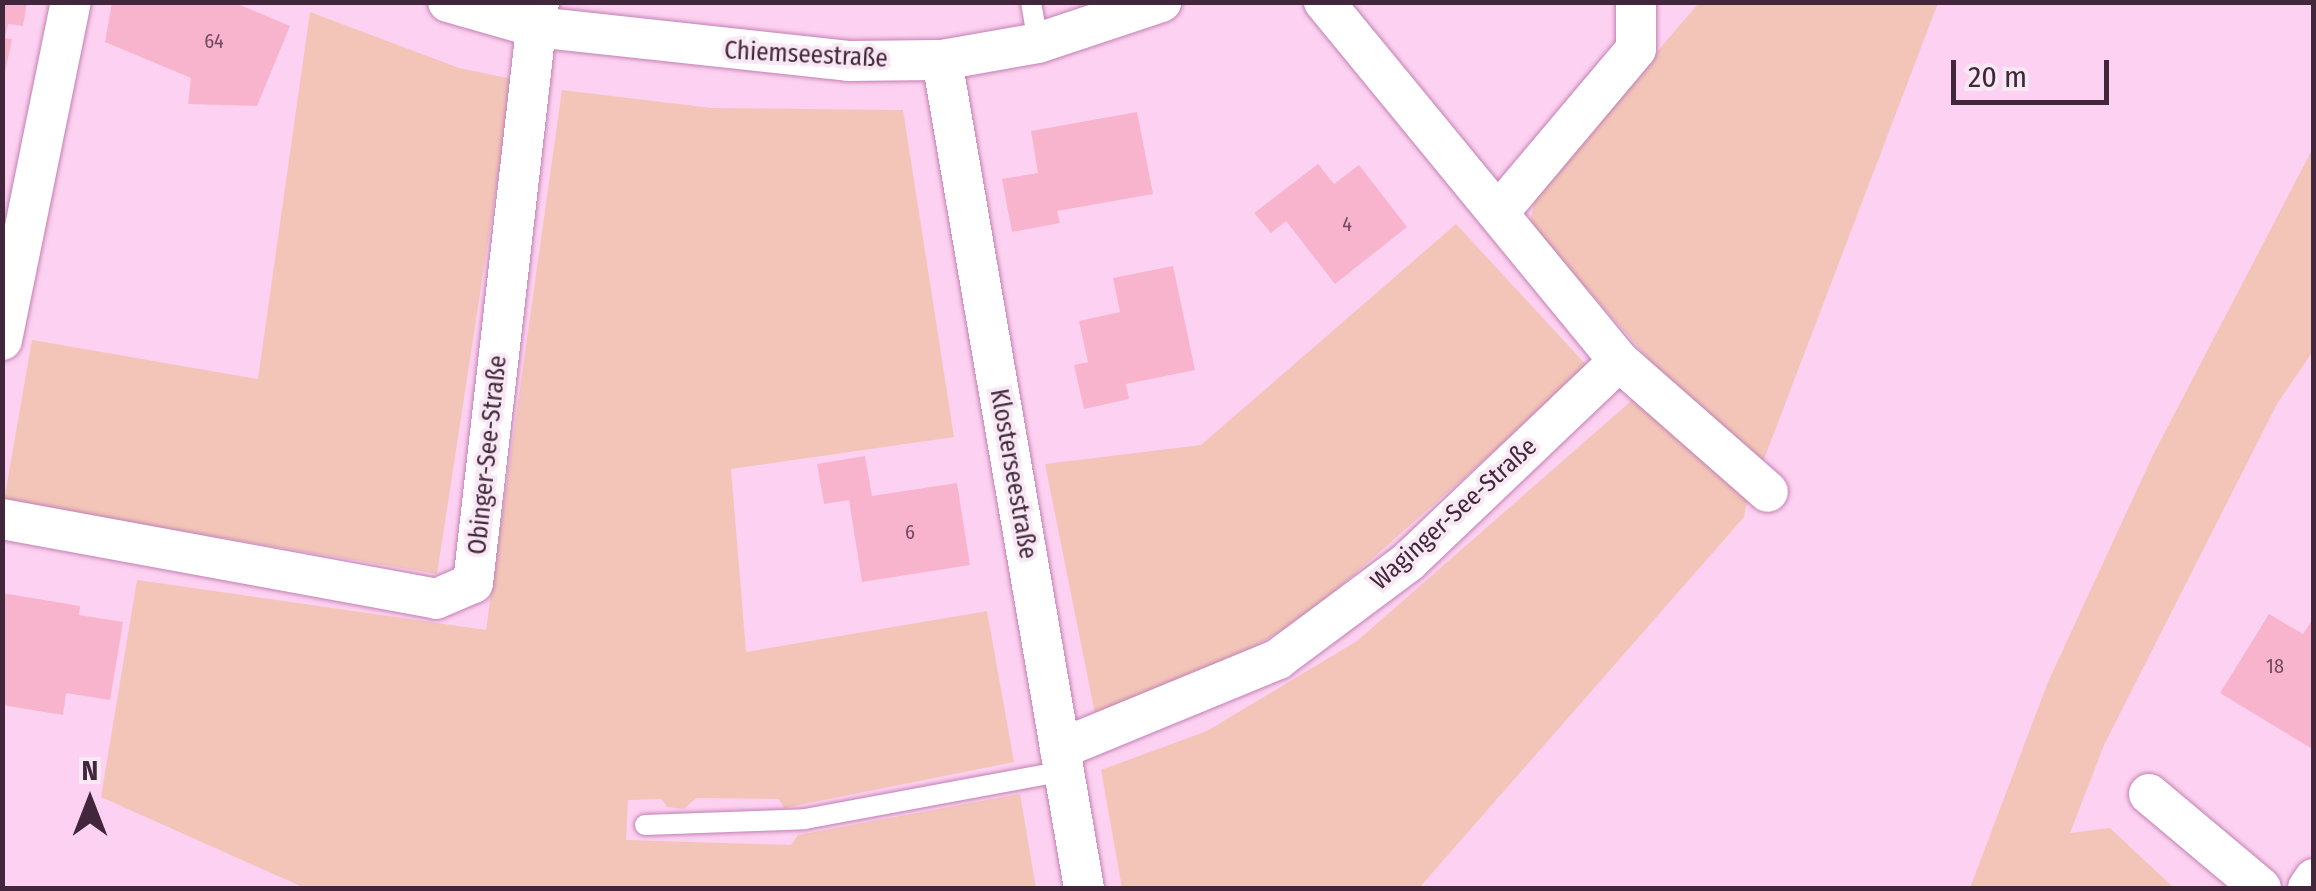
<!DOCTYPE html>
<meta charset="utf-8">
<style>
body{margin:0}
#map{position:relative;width:2316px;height:891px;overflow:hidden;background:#fdd1f1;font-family:"Fira Sans Condensed",sans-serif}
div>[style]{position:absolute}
.green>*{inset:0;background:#f3c5b9}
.building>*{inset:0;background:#f9b4cd}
.roads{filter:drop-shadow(0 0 2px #c380b3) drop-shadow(0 0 2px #c380b3)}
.service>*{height:20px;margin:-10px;padding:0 10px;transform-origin:10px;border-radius:10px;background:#fff}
.minor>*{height:40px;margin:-20px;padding:0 20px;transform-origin:20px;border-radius:20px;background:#fff}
span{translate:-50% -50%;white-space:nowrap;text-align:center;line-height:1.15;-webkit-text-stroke:8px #f7e8f3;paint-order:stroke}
.number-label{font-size:20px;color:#704a60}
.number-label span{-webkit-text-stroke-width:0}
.street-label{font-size:25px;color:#42263b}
.frame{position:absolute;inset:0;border:5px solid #42263b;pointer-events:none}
.north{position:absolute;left:40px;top:751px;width:100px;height:100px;-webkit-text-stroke:8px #f7e8f3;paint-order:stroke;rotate:0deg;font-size:28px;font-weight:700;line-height:40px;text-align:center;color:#42263b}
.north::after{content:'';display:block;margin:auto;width:35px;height:45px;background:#42263b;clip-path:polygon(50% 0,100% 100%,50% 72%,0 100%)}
.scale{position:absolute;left:1951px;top:60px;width:158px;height:45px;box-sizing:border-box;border:5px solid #42263b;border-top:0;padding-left:12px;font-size:30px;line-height:35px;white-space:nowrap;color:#42263b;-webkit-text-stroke:8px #f7e8f3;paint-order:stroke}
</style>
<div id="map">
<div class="green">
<div style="clip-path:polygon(1699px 3px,1938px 3px,1761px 467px,1704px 422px,1530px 224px,1536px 192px)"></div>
<div style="clip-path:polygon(310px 12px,459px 68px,513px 79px,437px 574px,4px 501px,32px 340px,258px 379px)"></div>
<div style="clip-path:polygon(562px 90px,711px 108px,903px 110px,954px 437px,731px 469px,746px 652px,987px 611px,1014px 762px,784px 808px,779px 799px,696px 798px,684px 809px,667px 807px,662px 799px,628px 800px,626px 840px,791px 845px,798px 835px,1020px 794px,1036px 888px,305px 888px,101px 797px,137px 580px,486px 630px)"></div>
<div style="clip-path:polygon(2313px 148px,2313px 351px,2277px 404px,2104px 745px,2070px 833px,2110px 828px,2174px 888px,1970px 888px,2048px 682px,2153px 455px)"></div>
<div style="clip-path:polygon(1456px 224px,1589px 368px,1309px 614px,1234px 659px,1095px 714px,1045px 464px,1201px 445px)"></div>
<div style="clip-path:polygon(1638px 395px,1748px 495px,1744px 517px,1419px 888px,1122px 888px,1101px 770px,1207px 731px,1357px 641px)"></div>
</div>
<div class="building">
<div style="clip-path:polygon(2px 2px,27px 2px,23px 26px,8px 24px,5px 38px,12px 39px,4px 77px)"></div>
<div style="clip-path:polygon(112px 2px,233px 2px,290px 26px,257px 106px,188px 104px,191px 78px,105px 42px)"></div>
<div style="clip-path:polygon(1137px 112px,1153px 194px,1057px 211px,1060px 223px,1012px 232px,1002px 179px,1038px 173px,1031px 131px)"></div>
<div style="clip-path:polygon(1318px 164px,1334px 184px,1359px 165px,1407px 227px,1335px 284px,1286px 221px,1271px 233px,1254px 213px)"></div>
<div style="clip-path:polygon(1173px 266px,1195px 370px,1126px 384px,1129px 399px,1084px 409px,1074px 365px,1088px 362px,1079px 321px,1120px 312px,1113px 278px)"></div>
<div style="clip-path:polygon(865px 456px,872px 496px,957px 483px,970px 565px,862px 582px,849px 500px,824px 504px,817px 464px)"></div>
<div style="clip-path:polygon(2px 593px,80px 606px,79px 615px,123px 622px,110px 700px,66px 693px,63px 715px,2px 705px)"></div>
<div style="clip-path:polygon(2269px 614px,2303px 634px,2314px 617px,2314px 750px,2220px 693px)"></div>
</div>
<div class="roads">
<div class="service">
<div style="left:1031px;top:2px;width:42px;rotate:80.3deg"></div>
<div style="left:645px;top:825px;width:160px;rotate:-2.1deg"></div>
<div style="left:805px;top:819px;width:263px;rotate:-10.5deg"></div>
</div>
<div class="minor">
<div style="left:448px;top:2px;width:91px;rotate:15.9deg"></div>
<div style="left:536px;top:27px;width:314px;rotate:6.2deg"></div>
<div style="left:848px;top:61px;width:94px;rotate:-0.6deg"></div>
<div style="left:942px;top:60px;width:97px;rotate:-10deg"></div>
<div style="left:1038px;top:43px;width:130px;rotate:-18.4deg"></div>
<div style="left:942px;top:60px;width:840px;rotate:80.27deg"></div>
<div style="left:1498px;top:213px;width:214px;rotate:-49.9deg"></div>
<div style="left:1636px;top:49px;width:47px;rotate:-90deg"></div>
<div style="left:2px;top:340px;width:345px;rotate:-78.5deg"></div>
<div style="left:1619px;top:361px;width:198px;rotate:41.3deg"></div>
<div style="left:2px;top:519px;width:441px;rotate:10.4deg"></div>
<div style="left:436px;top:599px;width:40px;rotate:-23.4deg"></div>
<div style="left:473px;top:583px;width:585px;rotate:-83.52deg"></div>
<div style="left:1060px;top:749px;width:236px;rotate:-22.4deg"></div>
<div style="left:1278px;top:659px;width:162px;rotate:-36.7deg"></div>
<div style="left:1408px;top:562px;width:291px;rotate:-43.6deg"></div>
<div style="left:1619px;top:361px;width:465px;rotate:-129.4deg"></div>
<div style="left:2149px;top:794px;width:146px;rotate:40deg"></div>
<div style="left:2308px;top:888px;width:11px;rotate:-56deg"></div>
</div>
</div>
<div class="number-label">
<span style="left:214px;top:41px">64</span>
<span style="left:1347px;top:224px">4</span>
<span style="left:910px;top:532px">6</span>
<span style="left:2275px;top:666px">18</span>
</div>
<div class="street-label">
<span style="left:806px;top:55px;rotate:3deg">Chiemseestraße</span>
<span style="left:488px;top:455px;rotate:-84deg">Obinger-See-Straße</span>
<span style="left:1013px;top:474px;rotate:80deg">Klosterseestraße</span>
<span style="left:1454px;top:514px;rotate:-42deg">Waginger-See-Straße</span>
</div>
<div class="frame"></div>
<div class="north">N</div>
<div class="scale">20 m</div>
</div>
